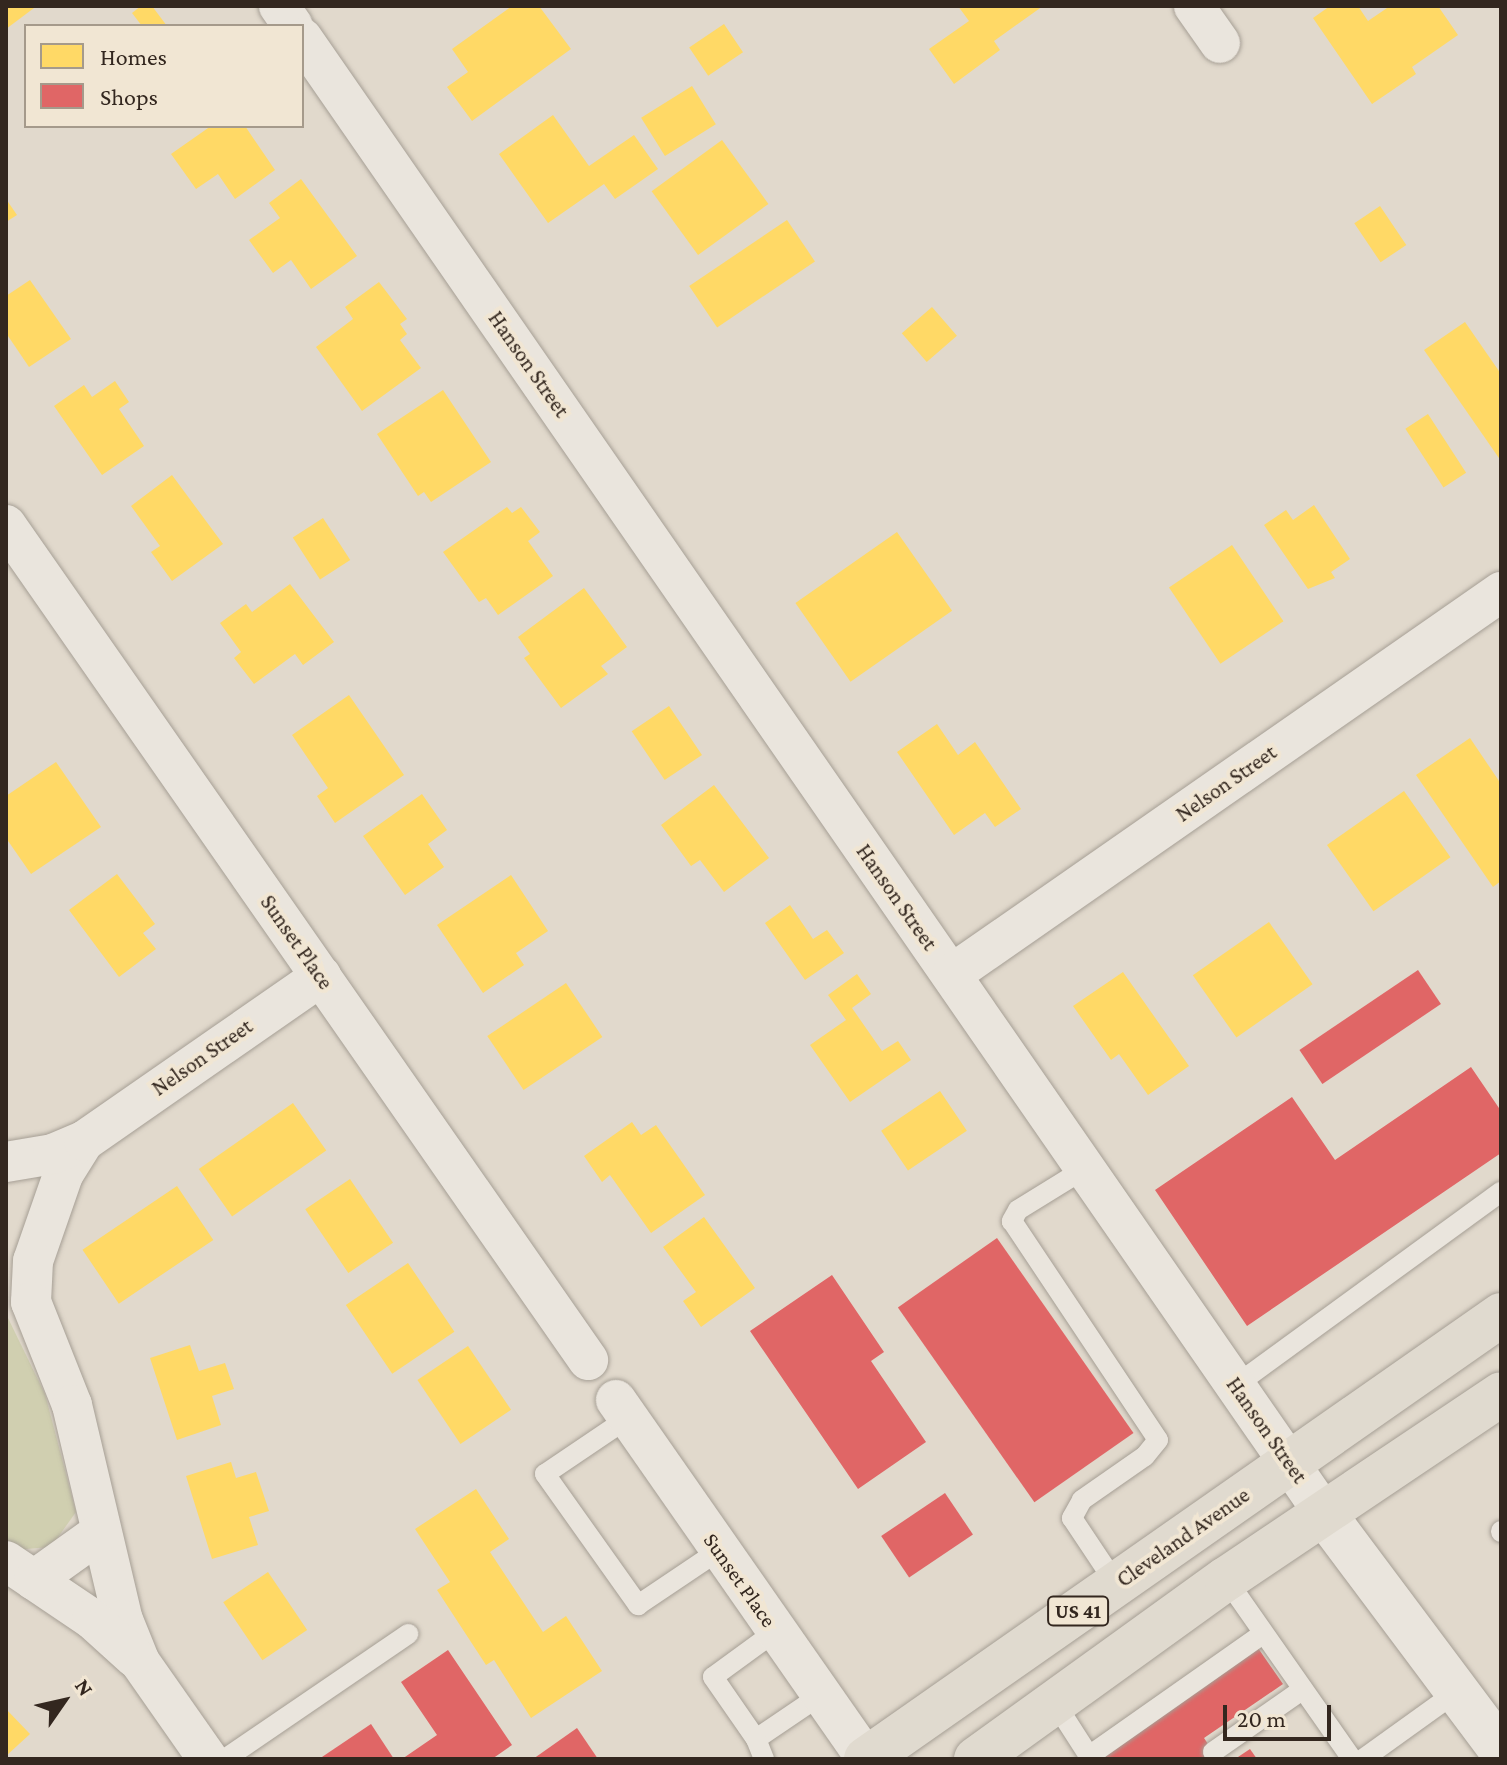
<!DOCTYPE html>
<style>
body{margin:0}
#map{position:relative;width:1507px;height:1765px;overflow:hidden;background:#e1d9cc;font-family:"Crimson Pro",serif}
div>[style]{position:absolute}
.green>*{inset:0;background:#d0cfb0}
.homes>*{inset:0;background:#ffd966;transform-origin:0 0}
.shops>*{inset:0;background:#e06666;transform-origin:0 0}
.roads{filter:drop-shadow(0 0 2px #a69f95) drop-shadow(0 0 2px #a69f95)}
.service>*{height:20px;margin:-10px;padding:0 10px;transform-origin:10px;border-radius:10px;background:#eae5dd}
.minor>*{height:40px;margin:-20px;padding:0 20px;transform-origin:20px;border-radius:20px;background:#eae5dd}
.tertiary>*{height:44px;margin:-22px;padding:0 22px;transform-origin:22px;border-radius:22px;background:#eae5dd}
.primary>*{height:44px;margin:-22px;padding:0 22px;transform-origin:22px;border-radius:22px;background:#e0dacf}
span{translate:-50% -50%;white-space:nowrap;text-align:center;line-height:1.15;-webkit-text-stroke:8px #f1e6d3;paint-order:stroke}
.shield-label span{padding:2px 6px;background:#f1e6d3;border:2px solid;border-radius:6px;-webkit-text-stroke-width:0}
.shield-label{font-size:20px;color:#33271f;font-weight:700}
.street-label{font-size:22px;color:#33271f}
.frame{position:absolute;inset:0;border:8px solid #33271f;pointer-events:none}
.legend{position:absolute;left:24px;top:24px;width:280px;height:104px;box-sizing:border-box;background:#f1e6d3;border:2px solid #a59a8b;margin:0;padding:10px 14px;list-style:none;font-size:24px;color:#33271f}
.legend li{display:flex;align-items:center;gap:16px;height:40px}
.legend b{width:40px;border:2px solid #a59a8b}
.north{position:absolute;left:24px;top:1661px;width:80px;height:80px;-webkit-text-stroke:6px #f1e6d3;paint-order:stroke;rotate:56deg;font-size:22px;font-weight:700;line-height:32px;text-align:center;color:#33271f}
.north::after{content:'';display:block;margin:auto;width:28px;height:36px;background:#33271f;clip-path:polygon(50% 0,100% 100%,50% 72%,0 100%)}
.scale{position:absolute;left:1223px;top:1705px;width:108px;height:36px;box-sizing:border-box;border:4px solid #33271f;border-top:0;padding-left:10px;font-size:24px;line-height:28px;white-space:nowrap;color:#33271f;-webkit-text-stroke:6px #f1e6d3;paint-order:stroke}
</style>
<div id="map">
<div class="green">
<div style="clip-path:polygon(6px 1314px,45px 1394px,76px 1512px,51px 1547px,13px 1550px,6px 1544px)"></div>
</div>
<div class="homes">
<div style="clip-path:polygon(6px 6px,32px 6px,34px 8px,6px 29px)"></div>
<div style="clip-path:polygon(141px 6px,152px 6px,167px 26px,142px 26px,132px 13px)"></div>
<div style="clip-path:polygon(512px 6px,539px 6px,571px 49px,472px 121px,447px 87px,468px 72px,452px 49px)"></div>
<div style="clip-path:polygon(958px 6px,1043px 6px,994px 41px,1000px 50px,954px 84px,929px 49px,969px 21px)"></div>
<div style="clip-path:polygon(1330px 6px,1358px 6px,1368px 21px,1390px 6px,1438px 6px,1458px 35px,1412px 67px,1416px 74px,1372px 104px,1313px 18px)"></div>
<div style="left:724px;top:24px;width:34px;height:42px;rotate:56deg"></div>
<div style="left:692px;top:86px;width:45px;height:60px;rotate:58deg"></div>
<div style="clip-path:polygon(553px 115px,589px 166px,634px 135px,658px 169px,615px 199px,604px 184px,548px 223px,499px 154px)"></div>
<div style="clip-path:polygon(211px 126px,245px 126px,275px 170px,235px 199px,218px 174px,196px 189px,171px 154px)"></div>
<div style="left:722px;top:140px;width:79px;height:87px;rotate:54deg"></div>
<div style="clip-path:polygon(301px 179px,357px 256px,311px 289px,291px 260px,273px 273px,249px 240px,280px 218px,269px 203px)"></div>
<div style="clip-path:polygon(6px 199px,17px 215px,6px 222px)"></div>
<div style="left:1380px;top:206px;width:47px;height:31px;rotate:56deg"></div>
<div style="left:787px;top:220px;width:50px;height:118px;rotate:56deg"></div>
<div style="clip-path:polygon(30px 280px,71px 339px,29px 367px,6px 333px,6px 296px)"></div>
<div style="clip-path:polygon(379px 282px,407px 319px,400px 324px,407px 334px,400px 340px,421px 368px,362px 411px,316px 347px,353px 319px,345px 307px)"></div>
<div style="left:932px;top:307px;width:38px;height:40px;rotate:49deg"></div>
<div style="clip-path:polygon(1465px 322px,1501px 374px,1501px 461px,1424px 350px)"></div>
<div style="clip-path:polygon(115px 381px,129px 402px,119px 409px,144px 446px,102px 475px,54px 406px,84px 385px,92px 397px)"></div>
<div style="clip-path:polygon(443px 390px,491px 462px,431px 502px,424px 492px,418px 496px,377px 434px)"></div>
<div style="left:1428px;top:414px;width:70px;height:27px;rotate:57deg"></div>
<div style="clip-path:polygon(172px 475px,223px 544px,172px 581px,151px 552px,160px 546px,131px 506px)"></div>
<div style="clip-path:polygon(1314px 505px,1350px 559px,1331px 572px,1335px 578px,1308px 589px,1264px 525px,1286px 510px,1293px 520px)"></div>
<div style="clip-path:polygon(507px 507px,512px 513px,521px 507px,540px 532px,528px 541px,553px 576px,498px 615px,486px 598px,479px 602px,443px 552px)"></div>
<div style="left:323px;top:518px;width:50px;height:36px;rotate:57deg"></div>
<div style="left:897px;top:532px;width:96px;height:124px;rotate:55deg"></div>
<div style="left:1232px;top:545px;width:92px;height:76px;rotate:56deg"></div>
<div style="clip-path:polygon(290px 584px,334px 642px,303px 665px,295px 654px,254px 684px,234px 658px,241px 652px,220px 623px,246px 604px,252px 612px)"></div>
<div style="clip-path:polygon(584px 588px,627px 647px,601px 666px,608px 674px,561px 708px,524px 658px,530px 654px,518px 637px)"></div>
<div style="clip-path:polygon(349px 695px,404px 775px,335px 823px,317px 796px,328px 788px,292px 735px)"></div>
<div style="left:669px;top:706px;width:59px;height:45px;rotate:56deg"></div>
<div style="clip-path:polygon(937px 724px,958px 755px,975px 742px,1021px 809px,995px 827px,985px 813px,954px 835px,897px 752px)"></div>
<div style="clip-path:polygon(1470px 738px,1501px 784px,1501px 881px,1493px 887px,1416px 775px)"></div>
<div style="clip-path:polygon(56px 762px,101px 827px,31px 874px,6px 838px,6px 796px)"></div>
<div style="clip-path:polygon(714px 785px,769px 858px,724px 892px,700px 860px,691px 866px,661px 825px)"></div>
<div style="left:1404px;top:791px;width:81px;height:94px;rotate:55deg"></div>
<div style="clip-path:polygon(422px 794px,447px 830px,428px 844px,444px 867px,405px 895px,363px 836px)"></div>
<div style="clip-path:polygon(117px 874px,155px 924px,143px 933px,156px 949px,119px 977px,69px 910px)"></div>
<div style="clip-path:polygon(511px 875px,548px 931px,516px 953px,524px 965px,483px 993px,437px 925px)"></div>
<div style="clip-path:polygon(790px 905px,813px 939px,827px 930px,844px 953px,805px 980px,765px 923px)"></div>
<div style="left:1269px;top:922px;width:76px;height:93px;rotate:55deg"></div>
<div style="clip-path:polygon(1123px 972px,1189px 1066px,1148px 1095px,1119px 1054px,1111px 1060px,1073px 1006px)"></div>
<div style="clip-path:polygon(857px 974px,871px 994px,852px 1008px,882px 1051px,898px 1041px,911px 1060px,850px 1102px,810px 1045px,846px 1020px,828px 995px)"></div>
<div style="left:566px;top:983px;width:65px;height:95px;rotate:56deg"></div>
<div style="left:940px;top:1091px;width:48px;height:71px;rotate:56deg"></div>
<div style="left:293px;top:1103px;width:58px;height:115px;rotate:55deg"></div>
<div style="clip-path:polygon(632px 1122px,641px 1135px,656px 1125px,705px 1195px,651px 1233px,610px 1175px,602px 1182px,584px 1156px)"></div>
<div style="left:350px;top:1179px;width:77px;height:54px;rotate:56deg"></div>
<div style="left:177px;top:1186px;width:65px;height:114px;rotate:56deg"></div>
<div style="clip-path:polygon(704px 1217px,755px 1288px,701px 1327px,683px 1301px,696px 1292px,663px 1247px)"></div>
<div style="left:408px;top:1263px;width:83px;height:75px;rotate:56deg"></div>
<div style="clip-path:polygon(190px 1345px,199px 1371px,225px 1363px,234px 1389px,212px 1396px,221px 1425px,177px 1440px,150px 1358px)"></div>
<div style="left:468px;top:1346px;width:77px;height:61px;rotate:56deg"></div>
<div style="clip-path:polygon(231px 1462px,236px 1478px,256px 1472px,269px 1511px,249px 1517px,258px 1545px,212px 1559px,186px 1476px)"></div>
<div style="clip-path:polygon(476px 1489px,509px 1539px,490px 1552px,543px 1632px,566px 1616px,602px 1671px,531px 1718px,494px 1660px,486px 1665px,437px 1590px,450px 1582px,415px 1529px)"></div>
<div style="left:268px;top:1572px;width:70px;height:54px;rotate:56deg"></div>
<div style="clip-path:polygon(6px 1709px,30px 1734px,6px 1756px)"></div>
</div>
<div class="shops">
<div style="left:1418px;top:970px;width:41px;height:143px;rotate:56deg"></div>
<div style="clip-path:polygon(1471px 1067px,1501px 1111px,1501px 1153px,1247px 1326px,1155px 1190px,1292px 1097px,1335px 1160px)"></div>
<div style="left:997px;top:1238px;width:238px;height:121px;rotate:55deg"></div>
<div style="clip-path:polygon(832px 1275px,884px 1352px,871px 1361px,926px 1442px,858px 1489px,750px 1331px)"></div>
<div style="left:945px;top:1493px;width:50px;height:77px;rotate:56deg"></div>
<div style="clip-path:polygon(1258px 1648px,1283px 1684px,1204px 1738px,1218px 1759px,1107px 1759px,1105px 1755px)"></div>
<div style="clip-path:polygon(448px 1650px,512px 1745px,492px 1759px,402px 1759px,437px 1735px,401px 1682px)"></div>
<div style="clip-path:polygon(371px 1724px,394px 1759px,319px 1759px)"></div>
<div style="clip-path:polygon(577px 1728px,598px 1759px,533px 1759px)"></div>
<div style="clip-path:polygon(1250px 1749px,1257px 1759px,1235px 1759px)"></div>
</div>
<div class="roads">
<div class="service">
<div style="left:1086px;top:1168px;width:80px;rotate:148.3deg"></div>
<div style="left:1018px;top:1210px;width:13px;rotate:119deg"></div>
<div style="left:1012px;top:1221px;width:263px;rotate:56.3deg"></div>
<div style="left:1158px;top:1440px;width:21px;rotate:129deg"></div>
<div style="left:1145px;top:1456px;width:77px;rotate:145.1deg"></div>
<div style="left:1082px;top:1500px;width:21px;rotate:119deg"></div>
<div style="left:1072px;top:1518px;width:79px;rotate:56.3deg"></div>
<div style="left:1236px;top:1385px;width:328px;rotate:-36.1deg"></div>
<div style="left:628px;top:1418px;width:100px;rotate:146deg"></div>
<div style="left:545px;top:1474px;width:161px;rotate:54.6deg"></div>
<div style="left:638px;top:1605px;width:99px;rotate:-33.9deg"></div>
<div style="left:1501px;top:1531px;width:1px;rotate:90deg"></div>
<div style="left:1226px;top:1579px;width:220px;rotate:55deg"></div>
<div style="left:776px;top:1631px;width:78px;rotate:143.9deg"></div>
<div style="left:713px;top:1677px;width:75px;rotate:55.3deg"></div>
<div style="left:756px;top:1739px;width:78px;rotate:-34.1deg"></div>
<div style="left:1055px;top:1703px;width:67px;rotate:57.3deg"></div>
<div style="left:756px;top:1739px;width:22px;rotate:68deg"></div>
<div style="left:1213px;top:1752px;width:108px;rotate:-34.9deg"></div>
<div style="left:1089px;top:1756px;width:210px;rotate:-35.1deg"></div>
<div style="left:225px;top:1759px;width:222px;rotate:-34.3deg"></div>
<div style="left:1363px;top:1759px;width:118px;rotate:-35.7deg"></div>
</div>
<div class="minor">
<div style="left:279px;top:6px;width:24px;rotate:55deg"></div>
<div style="left:1194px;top:6px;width:45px;rotate:54.9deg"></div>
<div style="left:302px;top:38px;width:1797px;rotate:55.29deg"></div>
<div style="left:6px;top:525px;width:1018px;rotate:55.12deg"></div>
<div style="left:952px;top:974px;width:669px;rotate:-34.83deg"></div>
<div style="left:84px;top:1141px;width:40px;rotate:122deg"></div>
<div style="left:63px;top:1175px;width:91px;rotate:109.2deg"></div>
<div style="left:33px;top:1261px;width:41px;rotate:92.8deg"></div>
<div style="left:31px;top:1302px;width:111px;rotate:68.3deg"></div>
<div style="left:72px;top:1405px;width:221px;rotate:76.7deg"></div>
<div style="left:123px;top:1620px;width:45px;rotate:68deg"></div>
<div style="left:140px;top:1662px;width:118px;rotate:55deg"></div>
<div style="left:6px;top:1162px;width:48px;rotate:-9.7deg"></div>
<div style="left:53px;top:1154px;width:34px;rotate:-23deg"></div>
<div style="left:84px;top:1141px;width:289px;rotate:-34.8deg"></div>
<div style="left:616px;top:1400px;width:437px;rotate:55.1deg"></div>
<div style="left:6px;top:1561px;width:104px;rotate:34deg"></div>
<div style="left:92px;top:1619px;width:57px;rotate:42.1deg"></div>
<div style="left:34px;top:1580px;width:82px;rotate:-35.6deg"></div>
</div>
<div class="tertiary">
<div style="left:1325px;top:1515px;width:294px;rotate:53.2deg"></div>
</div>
<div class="primary">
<div style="left:866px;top:1759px;width:775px;rotate:-34.96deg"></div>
<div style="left:976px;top:1759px;width:308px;rotate:-35.8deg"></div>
<div style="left:1226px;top:1579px;width:331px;rotate:-33.9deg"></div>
</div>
</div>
<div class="shield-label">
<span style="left:1078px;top:1611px">US 41</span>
</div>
<div class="street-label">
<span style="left:529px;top:364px;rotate:55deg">Hanson Street</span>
<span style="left:1226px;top:783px;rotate:-35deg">Nelson Street</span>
<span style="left:897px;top:897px;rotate:55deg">Hanson Street</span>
<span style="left:297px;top:942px;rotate:55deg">Sunset Place</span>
<span style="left:202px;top:1057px;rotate:-35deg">Nelson Street</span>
<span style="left:1267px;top:1430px;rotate:55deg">Hanson Street</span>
<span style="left:1183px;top:1537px;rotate:-35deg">Cleveland Avenue</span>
<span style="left:740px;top:1580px;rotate:55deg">Sunset Place</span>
</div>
<div class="frame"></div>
<ul class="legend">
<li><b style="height:22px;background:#ffd966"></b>Homes</li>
<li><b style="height:22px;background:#e06666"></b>Shops</li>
</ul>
<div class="north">N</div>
<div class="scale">20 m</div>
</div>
